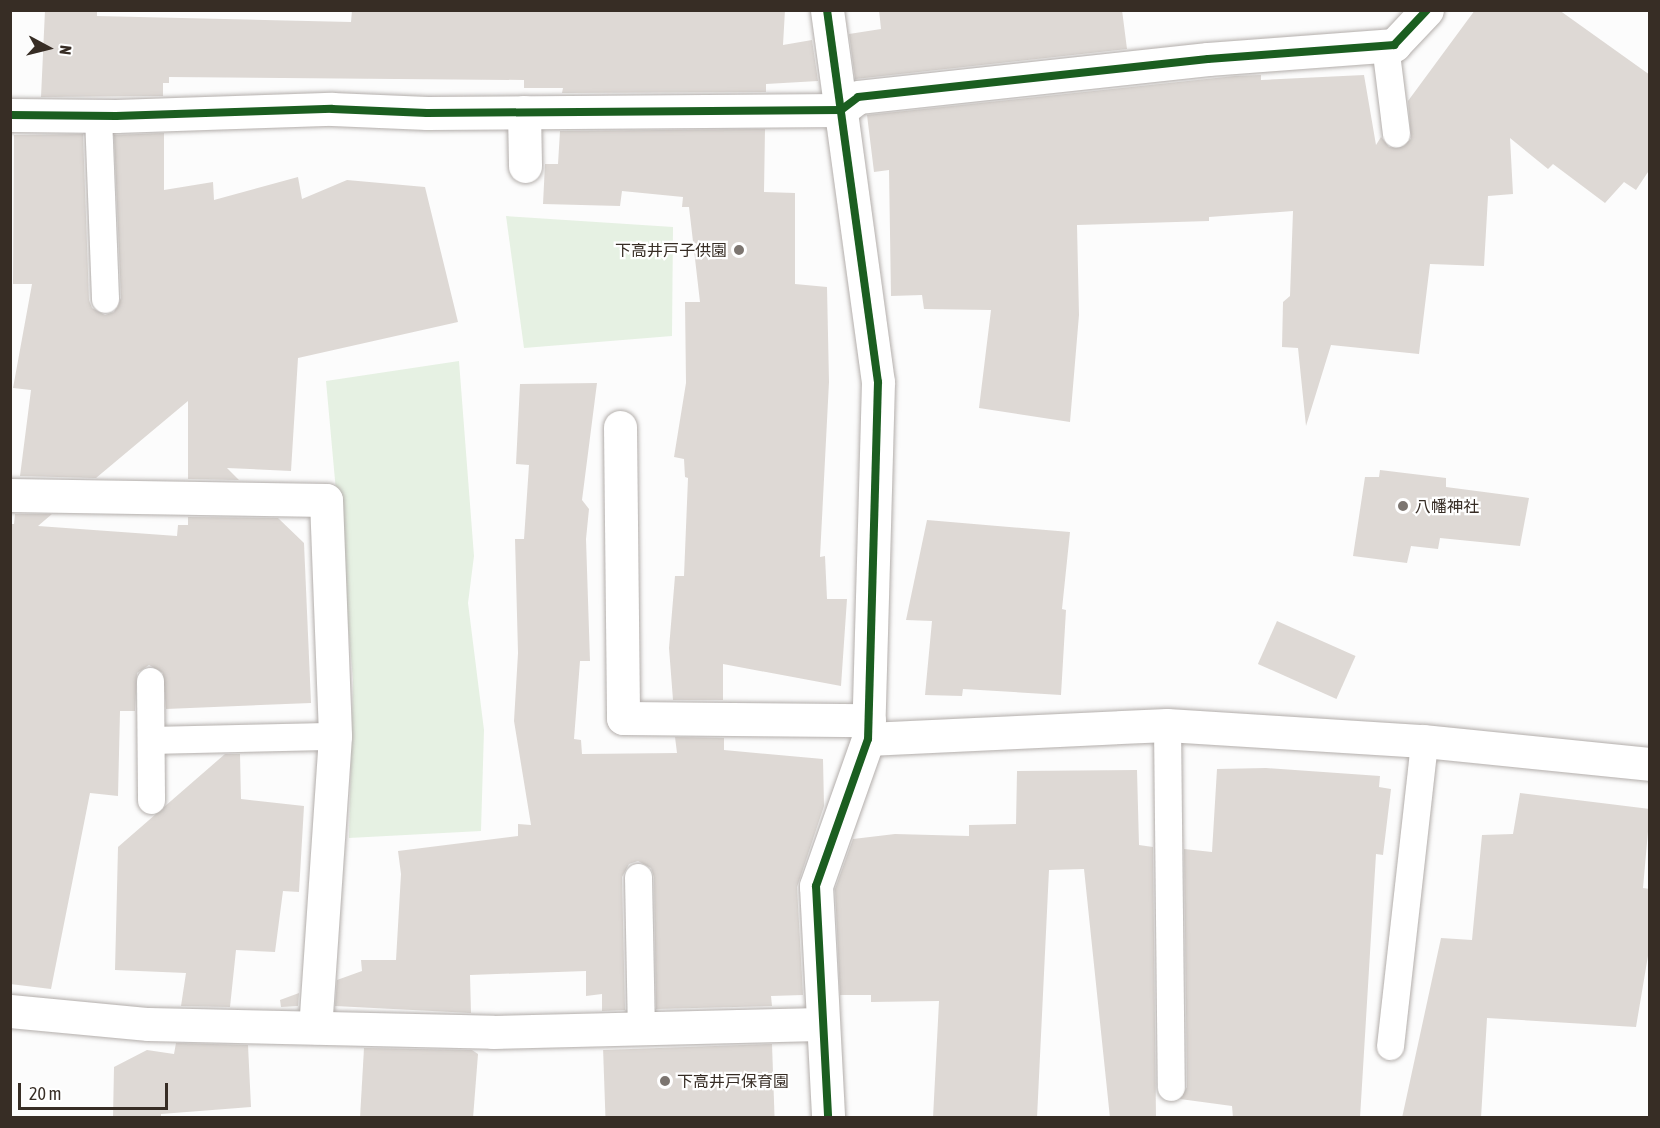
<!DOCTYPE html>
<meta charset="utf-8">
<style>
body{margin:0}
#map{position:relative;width:1660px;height:1128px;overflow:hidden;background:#fcfcfc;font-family:"Asap Condensed","Noto Sans JP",sans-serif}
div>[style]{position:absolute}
.green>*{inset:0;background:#e6f1e3}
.building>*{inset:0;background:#ded9d5;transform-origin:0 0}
.roads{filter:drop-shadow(0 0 2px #b3aeab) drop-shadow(0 0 2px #b3aeab)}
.service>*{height:27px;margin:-13.5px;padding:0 13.5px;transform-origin:13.5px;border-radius:13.5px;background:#fff}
.minor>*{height:33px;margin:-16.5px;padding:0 16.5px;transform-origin:16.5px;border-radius:16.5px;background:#fff}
.cycleway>*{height:8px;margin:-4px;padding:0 4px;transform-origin:4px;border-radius:4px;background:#1b5e20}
.dots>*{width:16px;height:16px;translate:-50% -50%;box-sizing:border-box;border:3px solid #fff;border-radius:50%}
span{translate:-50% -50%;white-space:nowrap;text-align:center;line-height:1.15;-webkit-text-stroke:4.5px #fff;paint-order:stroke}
.poi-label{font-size:16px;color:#372d25}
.right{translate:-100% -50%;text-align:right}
.left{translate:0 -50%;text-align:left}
.frame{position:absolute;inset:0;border:12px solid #372d25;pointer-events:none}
.north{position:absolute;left:18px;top:18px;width:60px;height:60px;-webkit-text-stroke:4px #fff;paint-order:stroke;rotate:97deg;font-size:16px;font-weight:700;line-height:24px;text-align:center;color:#372d25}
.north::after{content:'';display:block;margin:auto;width:21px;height:27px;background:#372d25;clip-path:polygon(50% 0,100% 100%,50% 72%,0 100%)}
.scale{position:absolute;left:18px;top:1083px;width:150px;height:27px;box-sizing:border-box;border:3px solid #372d25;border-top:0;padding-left:8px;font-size:18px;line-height:21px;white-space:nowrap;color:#372d25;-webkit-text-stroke:4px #fff;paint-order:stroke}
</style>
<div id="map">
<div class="green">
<div style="clip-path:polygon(506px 216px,673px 227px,672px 336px,524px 348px)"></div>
<div style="clip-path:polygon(459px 361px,474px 556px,468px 603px,484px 730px,481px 831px,349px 838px,353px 679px,326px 381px)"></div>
</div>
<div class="building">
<div style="clip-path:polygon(45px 10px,97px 10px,97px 16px,351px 22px,352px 10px,785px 10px,783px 45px,812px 40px,818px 81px,766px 84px,766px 92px,562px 93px,563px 88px,524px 88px,524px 80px,169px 77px,169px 83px,163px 83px,163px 96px,41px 97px)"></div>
<div style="clip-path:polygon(879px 10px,1122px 10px,1127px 49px,855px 79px,849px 34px,881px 29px)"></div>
<div style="clip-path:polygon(1475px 10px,1559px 10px,1650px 75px,1650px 169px,1636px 190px,1624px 182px,1605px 203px,1553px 164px,1548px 169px,1510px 138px,1513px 194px,1488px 196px,1484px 266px,1430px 264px,1419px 354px,1331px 345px,1306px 426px,1298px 348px,1282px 347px,1283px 302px,1290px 296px,1293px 211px,1209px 217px,1209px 221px,1077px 225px,1079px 315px,1070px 422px,979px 408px,991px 310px,924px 309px,922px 295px,891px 296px,889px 170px,874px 172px,867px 115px,1235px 76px,1261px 75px,1261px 80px,1364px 75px,1376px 145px,1381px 137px,1389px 147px,1399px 148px,1411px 139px,1408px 101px)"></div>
<div style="clip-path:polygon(765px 129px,764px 192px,795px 193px,795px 284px,827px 287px,829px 382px,820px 557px,825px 556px,827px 599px,847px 599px,841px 686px,723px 664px,723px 700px,673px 700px,669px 648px,675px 576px,684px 576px,688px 478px,685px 477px,684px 459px,674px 457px,686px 383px,685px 302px,700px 302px,689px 207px,682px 207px,683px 197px,622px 191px,620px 206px,543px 204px,545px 164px,558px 164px,560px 131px)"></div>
<div style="clip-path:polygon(164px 133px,164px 190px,213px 182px,214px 200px,298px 177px,302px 199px,347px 180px,425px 187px,458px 322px,298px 358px,291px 471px,227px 468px,239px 480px,188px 479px,188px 401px,96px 478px,20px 476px,31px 390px,13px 388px,32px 284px,13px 284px,14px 135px,83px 134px,89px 300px,92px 308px,105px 315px,114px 312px,121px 298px,114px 135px)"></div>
<div style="clip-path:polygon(597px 383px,582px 500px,589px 509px,586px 539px,590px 661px,580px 661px,574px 739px,581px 740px,582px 754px,677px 753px,675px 737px,724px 738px,724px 750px,823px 759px,824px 806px,797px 887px,803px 995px,771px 996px,772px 1006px,656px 1009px,654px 877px,651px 868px,638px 861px,629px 864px,622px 877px,625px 1010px,602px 1011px,602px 994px,586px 996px,586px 971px,470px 975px,471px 1013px,335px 1006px,337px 980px,362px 971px,361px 960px,396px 960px,401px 874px,398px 851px,518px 836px,518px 824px,531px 825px,514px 721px,518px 653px,515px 539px,524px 539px,529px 465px,516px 464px,520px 384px)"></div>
<div style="clip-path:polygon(1380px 470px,1446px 478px,1446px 487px,1529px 498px,1520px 546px,1440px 538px,1438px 549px,1411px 546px,1407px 563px,1353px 556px,1365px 477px,1379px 477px)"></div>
<div style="clip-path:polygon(15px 514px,52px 514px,38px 526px,177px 536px,178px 525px,188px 525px,188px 517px,278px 518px,304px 543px,311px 703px,166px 709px,163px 673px,149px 665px,137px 673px,135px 711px,120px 711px,118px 796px,90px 793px,51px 989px,10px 984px,10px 524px,14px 524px)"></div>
<div style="clip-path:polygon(927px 520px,1070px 532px,1062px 609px,1066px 610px,1061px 695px,963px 689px,962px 696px,925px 695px,932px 621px,906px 620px)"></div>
<div style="left:1277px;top:621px;width:86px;height:47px;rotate:24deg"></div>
<div style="clip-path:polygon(225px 754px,240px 754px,241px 799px,304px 806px,299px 892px,283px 891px,275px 952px,236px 950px,230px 1007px,181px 1006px,186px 973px,115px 970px,118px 847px)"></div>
<div style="clip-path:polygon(1266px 768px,1380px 776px,1379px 787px,1391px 789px,1383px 855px,1376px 854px,1360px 1118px,1233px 1118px,1232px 1106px,1180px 1099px,1187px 1087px,1184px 849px,1212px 852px,1217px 769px)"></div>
<div style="clip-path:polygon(1137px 770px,1139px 845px,1153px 847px,1156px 1118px,1110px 1118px,1084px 869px,1049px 870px,1037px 1118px,933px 1118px,939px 1001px,871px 1002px,871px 995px,840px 995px,835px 889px,853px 839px,895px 834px,969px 836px,969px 825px,1016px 824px,1017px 771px)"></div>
<div style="clip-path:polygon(1520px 793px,1650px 809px,1643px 888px,1650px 889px,1650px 944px,1636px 1027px,1487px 1018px,1481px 1118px,1402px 1118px,1441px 938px,1472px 940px,1482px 835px,1513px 834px)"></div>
<div style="clip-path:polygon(299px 993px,298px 1006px,281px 1007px,280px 1000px)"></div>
<div style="clip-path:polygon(176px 1043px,248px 1045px,251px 1107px,161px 1114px,161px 1118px,113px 1118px,114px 1067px,147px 1050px,174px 1054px)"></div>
<div style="left:772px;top:1044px;width:74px;height:169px;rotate:88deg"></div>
<div style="clip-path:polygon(364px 1048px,472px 1050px,478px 1054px,473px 1118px,360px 1118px)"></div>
</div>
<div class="roads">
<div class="service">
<div style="left:1385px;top:45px;width:89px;rotate:82.9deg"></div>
<div style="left:98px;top:116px;width:183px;rotate:87.8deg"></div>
<div style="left:150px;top:681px;width:119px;rotate:89.5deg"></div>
<div style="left:1167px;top:725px;width:362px;rotate:89.4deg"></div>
<div style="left:152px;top:740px;width:183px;rotate:-1.3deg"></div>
<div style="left:638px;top:877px;width:151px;rotate:88.9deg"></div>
<div style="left:1390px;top:1046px;width:307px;rotate:-83.6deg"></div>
</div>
<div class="minor">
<div style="left:827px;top:10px;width:375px;rotate:82.2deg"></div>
<div style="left:878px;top:382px;width:357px;rotate:91.6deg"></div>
<div style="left:868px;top:739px;width:156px;rotate:109.5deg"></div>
<div style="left:816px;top:886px;width:232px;rotate:87deg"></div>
<div style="left:524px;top:112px;width:54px;rotate:88.9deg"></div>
<div style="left:10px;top:115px;width:106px;rotate:0.5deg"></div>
<div style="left:116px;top:116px;width:216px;rotate:-1.9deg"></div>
<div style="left:332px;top:109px;width:95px;rotate:2.4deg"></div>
<div style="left:427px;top:113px;width:414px;rotate:-0.4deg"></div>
<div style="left:841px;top:110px;width:21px;rotate:-37deg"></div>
<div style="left:858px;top:97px;width:352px;rotate:-6.2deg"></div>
<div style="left:1208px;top:59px;width:187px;rotate:-4.3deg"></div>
<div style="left:1394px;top:45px;width:48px;rotate:-46.7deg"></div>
<div style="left:620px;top:427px;width:291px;rotate:89.4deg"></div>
<div style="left:623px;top:718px;width:246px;rotate:0.5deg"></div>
<div style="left:10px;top:495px;width:316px;rotate:0.9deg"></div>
<div style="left:326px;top:500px;width:236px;rotate:87.8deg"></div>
<div style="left:335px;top:736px;width:292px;rotate:93.9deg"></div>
<div style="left:868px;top:739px;width:299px;rotate:-2.7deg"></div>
<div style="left:1167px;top:725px;width:257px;rotate:3.6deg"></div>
<div style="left:1424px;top:741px;width:227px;rotate:5.8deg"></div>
<div style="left:10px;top:1011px;width:139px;rotate:5.4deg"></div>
<div style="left:148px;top:1024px;width:345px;rotate:1.3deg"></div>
<div style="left:493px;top:1032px;width:327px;rotate:-1.4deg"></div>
</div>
</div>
<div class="cycleway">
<div style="left:827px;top:10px;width:375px;rotate:82.2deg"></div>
<div style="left:878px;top:382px;width:357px;rotate:91.6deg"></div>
<div style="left:868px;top:739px;width:156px;rotate:109.5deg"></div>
<div style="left:816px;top:886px;width:232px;rotate:87deg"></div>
<div style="left:10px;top:115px;width:106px;rotate:0.5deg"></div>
<div style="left:116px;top:116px;width:216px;rotate:-1.9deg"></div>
<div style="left:332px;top:109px;width:95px;rotate:2.4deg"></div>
<div style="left:427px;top:113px;width:414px;rotate:-0.4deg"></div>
<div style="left:841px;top:110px;width:21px;rotate:-37deg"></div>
<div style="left:858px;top:97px;width:352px;rotate:-6.2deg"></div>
<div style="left:1208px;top:59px;width:187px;rotate:-4.3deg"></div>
<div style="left:1394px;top:45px;width:48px;rotate:-46.7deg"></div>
</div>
<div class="dots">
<div style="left:739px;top:250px;background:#7c7570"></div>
<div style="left:1403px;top:506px;background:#7c7570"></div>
<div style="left:665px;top:1081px;background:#7c7570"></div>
</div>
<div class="poi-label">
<span class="right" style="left:727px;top:250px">下高井戸子供園</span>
<span class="left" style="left:1415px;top:506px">八幡神社</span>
<span class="left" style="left:677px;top:1081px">下高井戸保育園</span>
</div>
<div class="frame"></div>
<div class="north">N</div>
<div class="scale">20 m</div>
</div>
